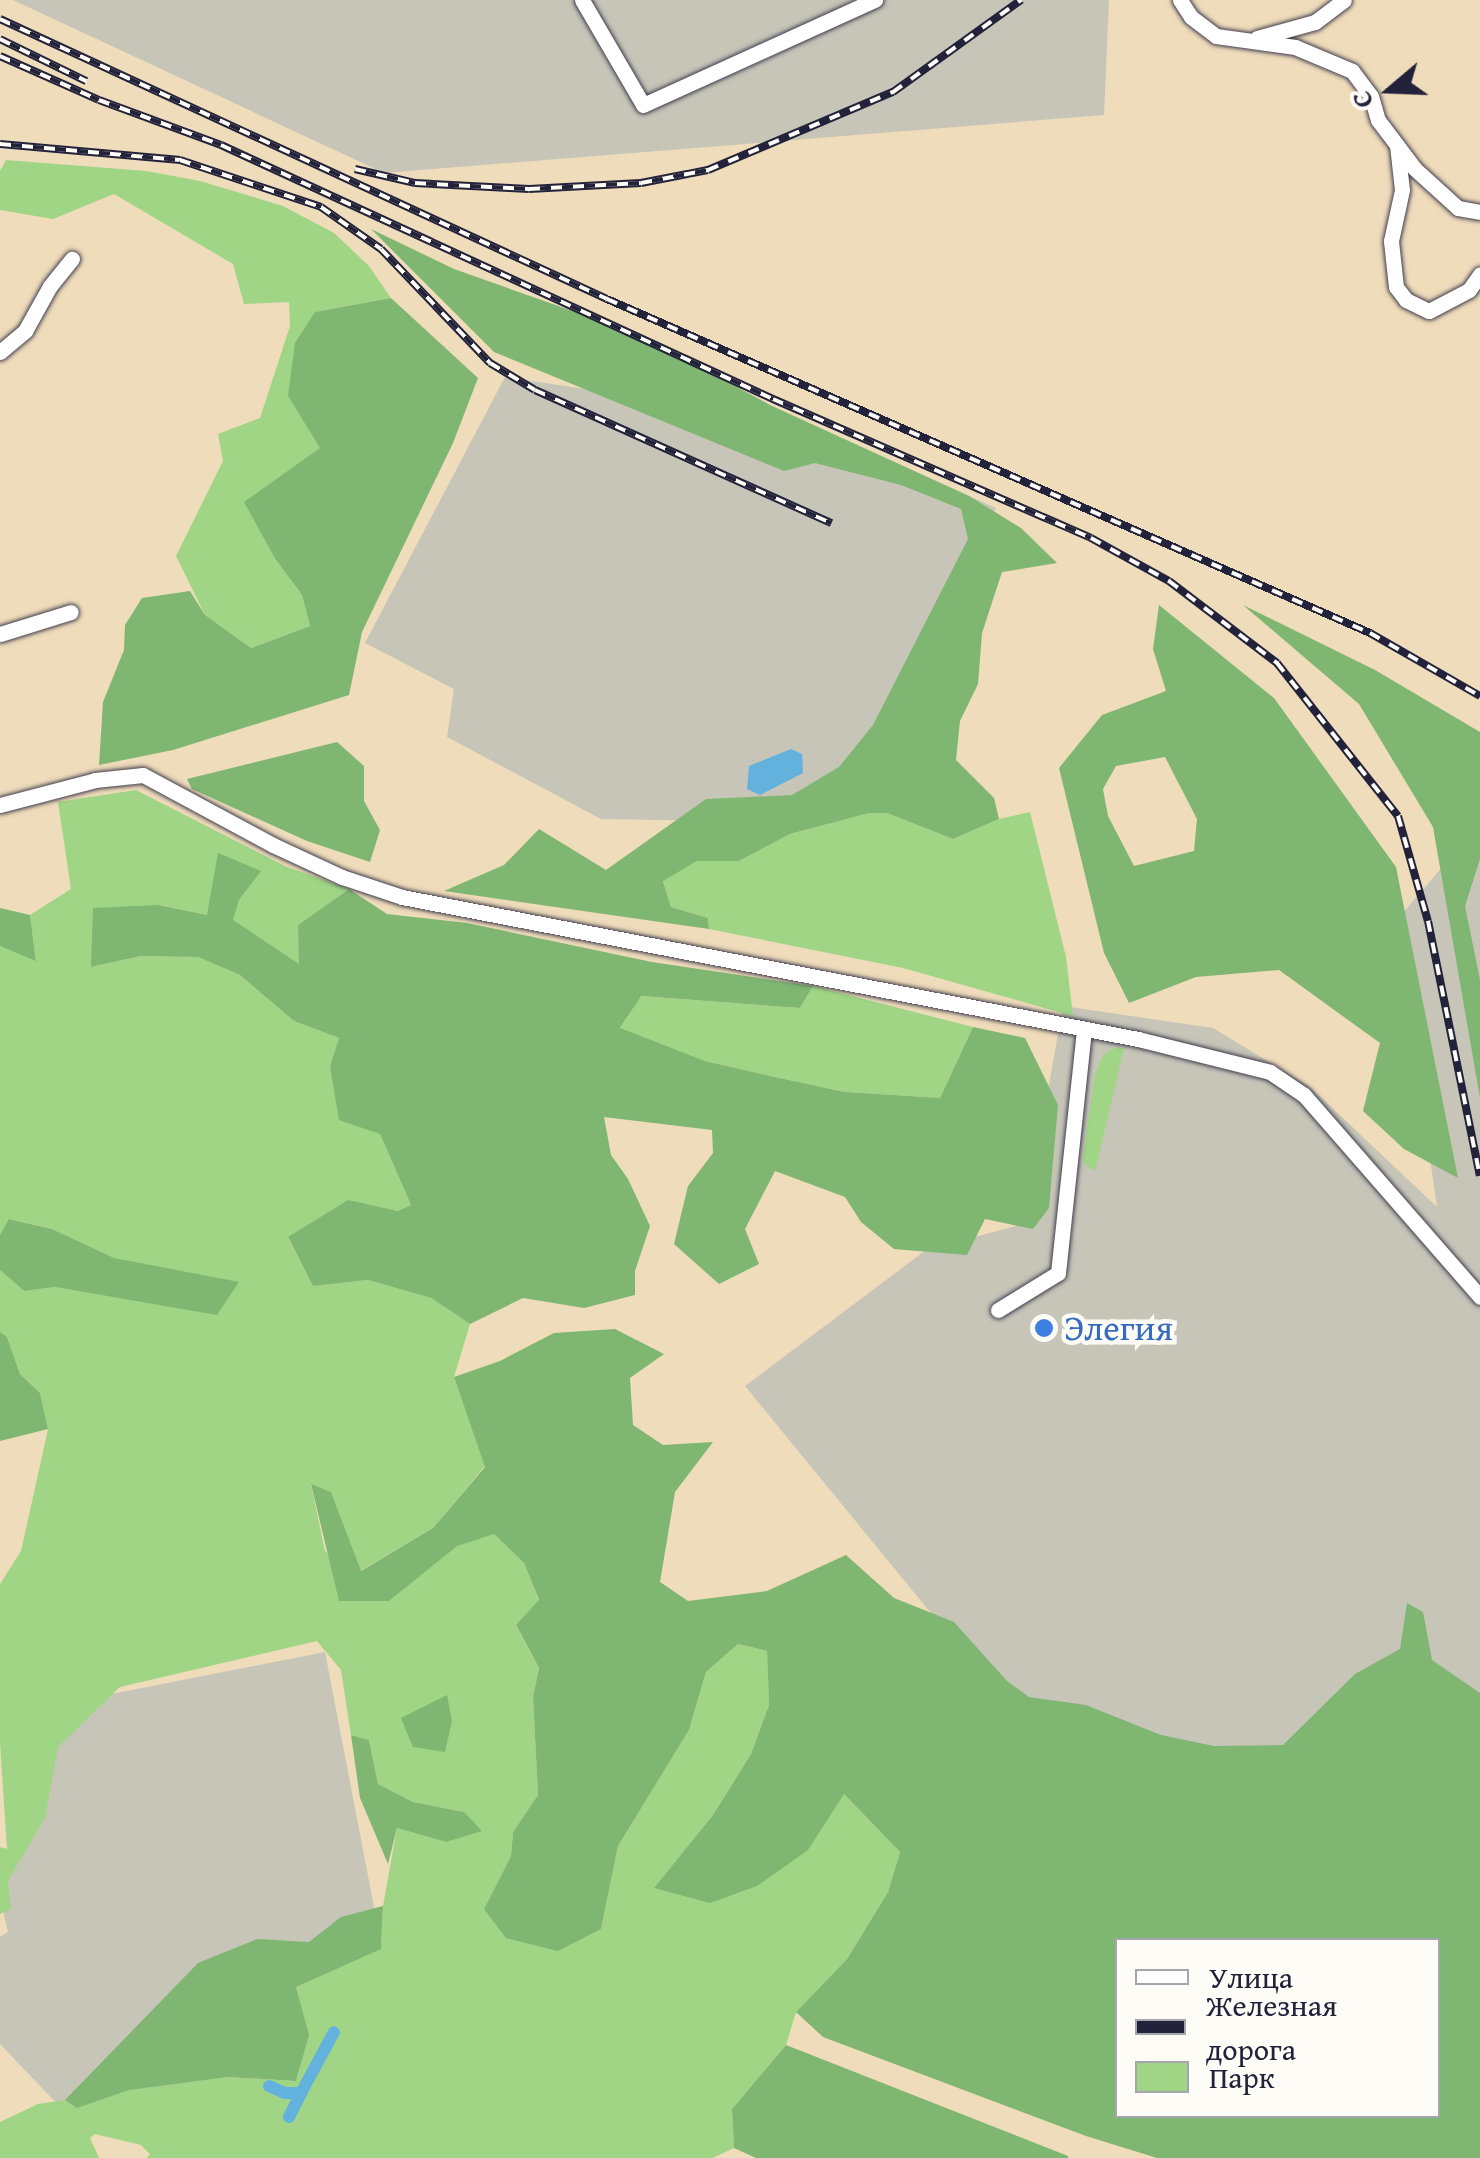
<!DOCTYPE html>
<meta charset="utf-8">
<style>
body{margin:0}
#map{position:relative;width:1480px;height:2158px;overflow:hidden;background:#efdcbb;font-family:"Gentium Book Plus",serif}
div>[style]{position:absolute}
.industrial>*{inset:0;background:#c6c5b8}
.green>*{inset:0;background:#9fd585}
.forest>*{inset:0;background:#7fb672}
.water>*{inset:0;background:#63b1dd}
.canal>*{height:12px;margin:-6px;padding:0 6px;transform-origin:6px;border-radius:6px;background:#63b1dd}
.roads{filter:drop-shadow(0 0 2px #413e4e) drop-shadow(0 0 2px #413e4e)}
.minor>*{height:15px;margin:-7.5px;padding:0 7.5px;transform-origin:7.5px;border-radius:7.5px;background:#fff}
.rail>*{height:8px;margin-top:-4px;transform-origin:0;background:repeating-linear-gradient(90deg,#fdfcf7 0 11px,#22223b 0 22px);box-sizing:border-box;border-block:2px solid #22223b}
.dots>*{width:28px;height:28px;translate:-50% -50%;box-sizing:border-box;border:5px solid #fdfcf7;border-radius:50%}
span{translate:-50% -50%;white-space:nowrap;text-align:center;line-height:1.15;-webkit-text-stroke:9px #fdfcf7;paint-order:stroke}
.shop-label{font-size:35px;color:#366cbe}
.left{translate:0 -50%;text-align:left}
.legend{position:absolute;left:1115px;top:1938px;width:325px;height:180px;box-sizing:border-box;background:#fdfcf7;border:2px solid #a5a5ac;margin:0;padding:12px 18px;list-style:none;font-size:30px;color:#22223b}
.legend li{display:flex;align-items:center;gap:20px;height:50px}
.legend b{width:50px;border:2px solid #a5a5ac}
.north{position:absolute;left:1340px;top:40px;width:100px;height:100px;-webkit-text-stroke:8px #fdfcf7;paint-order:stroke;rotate:251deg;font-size:28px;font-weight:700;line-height:40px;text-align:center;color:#22223b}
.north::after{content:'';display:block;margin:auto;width:35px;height:45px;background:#22223b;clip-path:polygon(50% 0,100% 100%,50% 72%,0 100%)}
</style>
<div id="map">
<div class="industrial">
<div style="clip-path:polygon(13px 0,1109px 0,1104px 115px,384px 173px)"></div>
<div style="clip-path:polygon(505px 377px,799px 421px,996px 508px,841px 823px,601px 819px,447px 737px,454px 689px,365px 643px)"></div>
<div style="clip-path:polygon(1474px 830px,1480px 833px,1480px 1760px,1066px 1778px,745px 1386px,926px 1250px,1024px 1224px,1063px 1006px,1213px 1028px,1309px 1086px,1437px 1207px,1396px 921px)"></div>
<div style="clip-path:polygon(325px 1652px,399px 2037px,65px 2112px,0 2044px,0 1937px,8px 1932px,0 1898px,18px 1854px,0 1716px)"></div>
</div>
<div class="green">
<div style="clip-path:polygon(6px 160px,146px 171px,200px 181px,283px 206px,334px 233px,369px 266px,391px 298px,315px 312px,288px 396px,320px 447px,276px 560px,302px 595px,310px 626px,251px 648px,205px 615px,176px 556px,223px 461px,218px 434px,260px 418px,290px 326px,289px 302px,244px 304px,233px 264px,114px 194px,53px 219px,0 210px,0 171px)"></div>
<div style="clip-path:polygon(136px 790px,287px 867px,349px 889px,298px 925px,300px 965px,232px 920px,239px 900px,260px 871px,207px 915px,158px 905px,92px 967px,141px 956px,198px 957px,240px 975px,294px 1021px,339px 1038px,330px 1066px,380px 1134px,411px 1205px,399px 1211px,347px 1201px,288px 1238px,313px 1286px,368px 1280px,431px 1298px,470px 1324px,454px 1377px,485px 1466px,433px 1528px,360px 1571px,331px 1492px,311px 1485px,325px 1551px,389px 1601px,457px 1545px,494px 1534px,524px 1563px,539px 1601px,516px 1626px,539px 1668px,533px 1697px,538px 1795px,513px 1832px,511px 1856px,484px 1909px,601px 1929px,618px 1846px,689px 1730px,706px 1672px,738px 1644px,767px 1651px,769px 1705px,751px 1754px,713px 1815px,655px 1887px,808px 1850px,843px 1793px,900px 1852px,888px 1892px,847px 1959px,796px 2012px,786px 2045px,732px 2109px,734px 2148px,713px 2158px,147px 2158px,150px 2154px,141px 2145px,95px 2134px,90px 2138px,99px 2158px,0 2158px,0 2122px,38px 2104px,65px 2100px,77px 2107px,129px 2090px,227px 2077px,296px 2081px,309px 2035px,296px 1987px,381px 1949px,383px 1906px,397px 1828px,446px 1842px,464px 1812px,413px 1802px,378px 1784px,369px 1740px,351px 1735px,341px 1670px,317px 1641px,120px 1687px,58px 1747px,45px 1818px,8px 1881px,11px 1909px,0 1914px,0 1847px,7px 1849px,0 1742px,0 1584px,21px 1551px,48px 1429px,40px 1393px,20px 1374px,7px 1337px,0 1332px,0 1270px,24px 1291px,55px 1287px,216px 1314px,238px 1283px,113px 1258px,52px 1229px,10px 1219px,0 1235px,0 946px,36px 960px,30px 915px,71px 889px,58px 802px)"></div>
<div style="clip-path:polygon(1030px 812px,1066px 957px,1073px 1016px,903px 968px,709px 929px,708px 918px,671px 907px,663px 880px,697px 861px,739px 861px,790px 834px,869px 813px,887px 813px,953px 839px,999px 819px)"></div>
<div style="clip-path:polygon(813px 986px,973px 1027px,940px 1098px,845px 1092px,775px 1077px,705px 1061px,620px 1029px,640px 996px,800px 1008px)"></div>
<div style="clip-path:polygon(1116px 1047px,1124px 1048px,1095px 1171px,1085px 1165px,1083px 1157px,1095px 1075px,1103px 1055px)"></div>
</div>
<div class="forest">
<div style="clip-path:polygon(371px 229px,454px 269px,646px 337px,770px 405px,969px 496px,1021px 528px,1057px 563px,1002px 572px,982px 633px,978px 684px,960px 721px,956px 760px,994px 798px,999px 819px,953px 839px,887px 813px,869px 813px,790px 834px,739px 861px,697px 861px,663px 881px,671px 907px,708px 918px,709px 929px,444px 891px,504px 865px,539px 829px,606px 870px,706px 799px,792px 795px,839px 767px,873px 725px,968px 539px,961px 509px,901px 485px,815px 463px,784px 471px,494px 352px)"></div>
<div style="clip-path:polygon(391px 298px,478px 378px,453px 443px,362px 632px,349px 695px,173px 750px,99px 765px,103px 702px,124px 650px,125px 625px,142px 598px,190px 591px,205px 615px,251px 648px,310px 626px,302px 595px,276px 560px,244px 502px,320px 448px,288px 396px,295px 343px,315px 312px)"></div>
<div style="clip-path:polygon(evenodd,1159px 605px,1274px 698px,1396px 867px,1458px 1178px,1404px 1149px,1363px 1111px,1380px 1043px,1279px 970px,1196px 977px,1129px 1003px,1104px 953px,1059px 768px,1102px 715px,1166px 691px,1153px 649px,1159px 605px,1165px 757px,1197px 819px,1194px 851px,1134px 866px,1108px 816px,1103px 789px,1116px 766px,1165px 757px)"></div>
<div style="clip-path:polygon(1243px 605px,1375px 670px,1480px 732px,1480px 859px,1465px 906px,1480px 980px,1480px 1098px,1433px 827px,1359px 704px)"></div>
<div style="clip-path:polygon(337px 742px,364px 766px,364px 801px,380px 830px,370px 862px,307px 841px,192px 789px,187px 779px)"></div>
<div style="clip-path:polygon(218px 853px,261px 871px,239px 900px,233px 920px,299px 964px,298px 925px,349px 889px,387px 914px,467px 923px,652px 962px,813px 986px,800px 1008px,641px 996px,620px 1028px,705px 1061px,775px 1077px,845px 1092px,940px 1098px,973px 1027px,1025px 1038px,1058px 1105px,1049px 1208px,1033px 1229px,985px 1219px,967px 1255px,894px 1249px,861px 1222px,845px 1197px,775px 1171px,745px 1229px,759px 1264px,719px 1284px,674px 1244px,688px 1186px,713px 1153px,712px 1130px,604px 1117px,611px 1155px,628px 1179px,650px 1226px,635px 1271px,635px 1295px,584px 1308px,523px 1298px,470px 1324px,431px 1298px,368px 1280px,313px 1286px,288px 1237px,348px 1200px,398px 1211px,411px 1205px,380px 1134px,339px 1120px,330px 1066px,339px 1038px,294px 1021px,240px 975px,198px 957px,141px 956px,91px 967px,93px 908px,158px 905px,207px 915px)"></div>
<div style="clip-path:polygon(0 908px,30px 915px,36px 961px,0 946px)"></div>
<div style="clip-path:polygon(9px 1219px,52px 1229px,114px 1258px,239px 1282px,217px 1315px,55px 1287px,24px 1291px,0 1270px,0 1235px)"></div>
<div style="clip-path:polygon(evenodd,615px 1329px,664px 1354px,630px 1378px,633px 1425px,663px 1445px,713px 1442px,675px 1492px,660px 1582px,688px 1601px,767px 1591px,846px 1555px,894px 1598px,954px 1622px,1007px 1681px,1029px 1697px,1086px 1705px,1161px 1735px,1214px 1746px,1283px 1745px,1355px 1674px,1400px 1649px,1407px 1603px,1423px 1612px,1432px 1660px,1480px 1693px,1480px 2158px,1157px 2158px,1086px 2136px,823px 2037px,796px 2012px,847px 1959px,888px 1892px,900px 1852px,844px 1794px,808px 1850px,757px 1886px,710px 1903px,654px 1888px,713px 1815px,751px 1754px,769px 1705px,767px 1651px,738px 1644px,706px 1672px,689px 1730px,618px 1846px,601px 1929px,558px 1951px,506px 1938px,484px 1909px,511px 1856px,513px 1832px,538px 1795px,533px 1697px,539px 1668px,516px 1625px,539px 1600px,524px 1563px,494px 1534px,457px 1546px,389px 1601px,339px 1601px,311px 1484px,331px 1492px,361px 1571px,433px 1528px,485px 1467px,454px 1377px,500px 1361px,554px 1333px,615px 1329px,1118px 1940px,1438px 1940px,1438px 2116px,1118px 2116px,1118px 1940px)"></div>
<div style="clip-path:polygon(0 1332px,7px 1337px,20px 1374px,40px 1393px,48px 1429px,0 1441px)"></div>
<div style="clip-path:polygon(447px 1695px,452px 1721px,445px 1752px,413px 1747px,401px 1718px)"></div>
<div style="clip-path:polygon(351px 1735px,369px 1740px,378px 1784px,413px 1802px,464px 1812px,482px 1831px,446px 1842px,397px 1828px,388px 1864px,360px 1798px)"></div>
<div style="clip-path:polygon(383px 1906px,381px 1949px,296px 1987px,309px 2035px,296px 2081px,228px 2077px,129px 2090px,77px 2108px,65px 2100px,198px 1963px,257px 1939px,309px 1942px,341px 1917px)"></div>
<div style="clip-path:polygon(786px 2045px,1068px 2156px,1068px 2158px,756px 2158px,734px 2148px,732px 2109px)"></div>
</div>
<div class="water">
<div style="clip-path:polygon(791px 749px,802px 754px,803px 773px,760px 795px,747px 789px,749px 766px)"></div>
</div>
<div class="canal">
<div style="left:269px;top:2086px;width:17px;rotate:24deg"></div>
<div style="left:285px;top:2093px;width:16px"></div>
<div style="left:301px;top:2093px;width:69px;rotate:-61.6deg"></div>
<div style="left:289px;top:2117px;width:27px;rotate:-63deg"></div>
</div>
<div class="roads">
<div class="minor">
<div style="left:582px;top:0;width:121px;rotate:59.8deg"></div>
<div style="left:643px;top:105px;width:255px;rotate:-24.4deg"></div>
<div style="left:1180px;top:0;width:20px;rotate:57deg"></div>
<div style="left:1191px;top:17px;width:31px;rotate:37deg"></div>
<div style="left:1216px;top:36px;width:80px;rotate:7.9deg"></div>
<div style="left:1295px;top:47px;width:62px;rotate:22.8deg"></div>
<div style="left:1352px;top:71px;width:31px;rotate:53deg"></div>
<div style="left:1371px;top:96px;width:25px;rotate:74deg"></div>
<div style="left:1378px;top:120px;width:61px;rotate:52.9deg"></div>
<div style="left:1415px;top:169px;width:58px;rotate:42.2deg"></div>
<div style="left:1458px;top:208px;width:22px;rotate:10deg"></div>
<div style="left:1257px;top:38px;width:60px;rotate:-15.4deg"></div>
<div style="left:1315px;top:22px;width:36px;rotate:-37deg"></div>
<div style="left:1397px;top:145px;width:45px;rotate:83.7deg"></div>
<div style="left:1402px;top:190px;width:52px;rotate:102.2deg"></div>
<div style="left:1391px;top:241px;width:46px;rotate:83.8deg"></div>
<div style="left:1396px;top:287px;width:16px;rotate:52deg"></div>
<div style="left:1406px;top:300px;width:25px;rotate:26deg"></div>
<div style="left:1429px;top:311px;width:45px;rotate:-27.7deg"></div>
<div style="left:1469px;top:290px;width:19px;rotate:-55deg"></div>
<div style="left:0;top:352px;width:33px;rotate:-40deg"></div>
<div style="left:25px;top:331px;width:51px;rotate:-60.9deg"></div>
<div style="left:50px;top:286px;width:35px;rotate:-51deg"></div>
<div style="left:0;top:634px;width:74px;rotate:-17.2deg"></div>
<div style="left:0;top:805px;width:98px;rotate:-14.7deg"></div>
<div style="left:95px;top:780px;width:48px;rotate:-5.9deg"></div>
<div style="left:143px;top:775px;width:148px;rotate:28.3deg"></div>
<div style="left:273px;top:845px;width:76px;rotate:24.9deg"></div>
<div style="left:342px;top:877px;width:63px;rotate:18.4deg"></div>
<div style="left:402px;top:897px;width:750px;rotate:10.92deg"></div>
<div style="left:1138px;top:1039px;width:136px;rotate:14deg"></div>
<div style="left:1270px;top:1072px;width:41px;rotate:34.1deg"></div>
<div style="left:1304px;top:1095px;width:268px;rotate:48.9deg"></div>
<div style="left:998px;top:1310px;width:70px;rotate:-31.7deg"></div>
<div style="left:1058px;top:1273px;width:245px;rotate:-83.9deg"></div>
</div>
</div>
<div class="rail">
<div style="left:0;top:19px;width:668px;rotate:24.76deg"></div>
<div style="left:607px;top:299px;width:833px;rotate:23.64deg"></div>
<div style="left:1370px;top:633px;width:127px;rotate:29.8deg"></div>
<div style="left:0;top:39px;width:96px;rotate:26deg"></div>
<div style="left:0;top:56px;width:108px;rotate:24deg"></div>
<div style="left:99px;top:100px;width:130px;rotate:20.2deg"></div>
<div style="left:221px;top:145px;width:608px;rotate:24.71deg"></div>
<div style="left:773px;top:399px;width:347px;rotate:23.6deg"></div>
<div style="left:1091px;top:538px;width:89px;rotate:28.9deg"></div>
<div style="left:1169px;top:581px;width:136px;rotate:37.2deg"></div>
<div style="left:1277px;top:663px;width:195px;rotate:51.7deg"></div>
<div style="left:1398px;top:816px;width:109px;rotate:74.1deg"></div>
<div style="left:1428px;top:921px;width:260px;rotate:78.5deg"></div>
<div style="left:0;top:144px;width:181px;rotate:5.1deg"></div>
<div style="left:180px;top:160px;width:149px;rotate:18.4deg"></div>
<div style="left:321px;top:207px;width:73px;rotate:35deg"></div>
<div style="left:381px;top:249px;width:158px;rotate:46.3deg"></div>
<div style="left:490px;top:363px;width:52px;rotate:31deg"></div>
<div style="left:535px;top:390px;width:325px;rotate:24.2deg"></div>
<div style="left:355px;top:169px;width:62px;rotate:13.1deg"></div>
<div style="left:415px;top:183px;width:114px;rotate:3deg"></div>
<div style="left:529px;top:189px;width:112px;rotate:-3.1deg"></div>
<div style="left:641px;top:183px;width:68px;rotate:-11deg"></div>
<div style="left:708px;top:170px;width:201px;rotate:-22.9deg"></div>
<div style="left:893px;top:92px;width:158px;rotate:-35.7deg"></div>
</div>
<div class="dots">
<div style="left:1044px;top:1328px;background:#3f7fe0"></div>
</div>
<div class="shop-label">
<span class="left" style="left:1064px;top:1328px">Элегия</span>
</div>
<ul class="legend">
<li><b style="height:12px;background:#fff"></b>Улица</li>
<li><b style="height:12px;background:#22223b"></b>Железная дорога</li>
<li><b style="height:28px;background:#9fd585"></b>Парк</li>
</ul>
<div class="north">С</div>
</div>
